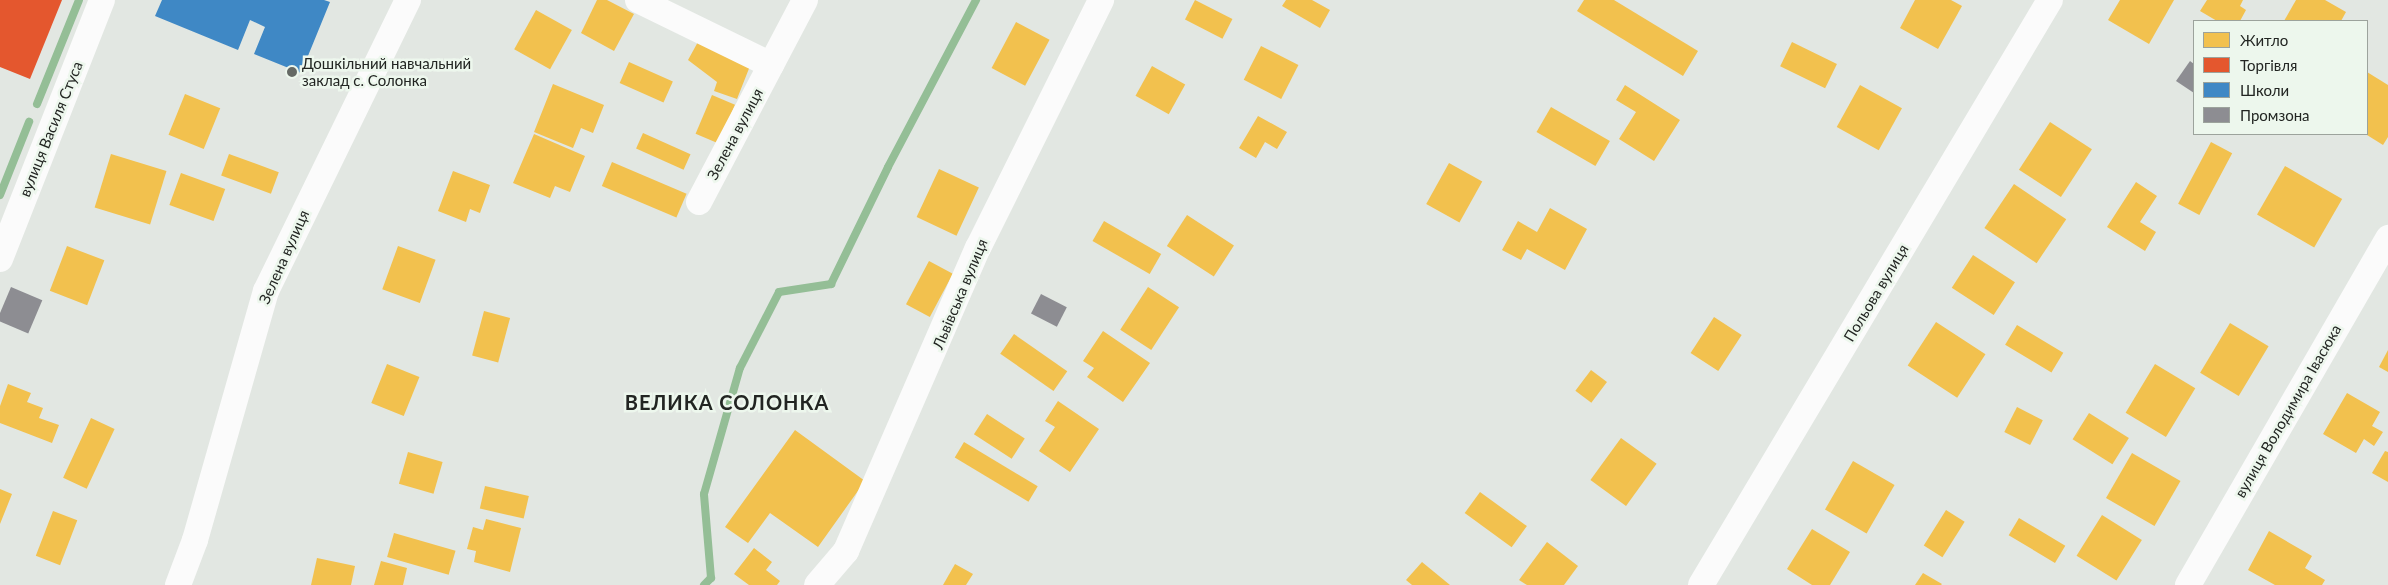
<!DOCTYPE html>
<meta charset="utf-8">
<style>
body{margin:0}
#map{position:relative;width:2388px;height:585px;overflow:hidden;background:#e2e7e2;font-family:Lato,sans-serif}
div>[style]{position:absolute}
.homes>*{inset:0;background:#f2c14e;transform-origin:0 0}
.shops>*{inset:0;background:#e4572e}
.schools>*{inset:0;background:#3f88c5}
.industry>*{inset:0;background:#8d8d92;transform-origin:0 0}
.stream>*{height:8px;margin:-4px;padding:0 4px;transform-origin:4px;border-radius:4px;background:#94be96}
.minor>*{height:26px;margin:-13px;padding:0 13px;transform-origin:13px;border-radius:13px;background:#fbfbfb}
.dots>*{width:14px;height:14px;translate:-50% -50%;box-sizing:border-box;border:2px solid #edf7ed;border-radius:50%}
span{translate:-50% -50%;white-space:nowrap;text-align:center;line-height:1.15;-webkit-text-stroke:5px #edf7ed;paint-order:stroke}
.poi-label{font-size:15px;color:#222522}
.left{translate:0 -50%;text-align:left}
.street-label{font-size:15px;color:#222522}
.district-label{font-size:20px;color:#222522;font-weight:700;letter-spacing:1px}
.legend{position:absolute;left:2193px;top:20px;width:175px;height:115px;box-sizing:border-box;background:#edf7ed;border:1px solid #9ca39c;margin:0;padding:6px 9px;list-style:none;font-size:15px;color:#222522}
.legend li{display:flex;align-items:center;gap:10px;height:25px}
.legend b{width:25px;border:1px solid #9ca39c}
</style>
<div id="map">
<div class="homes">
<div style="clip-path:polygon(597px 0,607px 0,634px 14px,614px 51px,581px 33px)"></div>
<div style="left:1195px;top:0;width:42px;height:22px;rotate:27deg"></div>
<div style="clip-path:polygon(1286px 0,1312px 0,1330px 10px,1320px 28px,1282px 6px)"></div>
<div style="clip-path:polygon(1584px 0,1614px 0,1698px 51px,1683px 76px,1577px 11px)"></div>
<div style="clip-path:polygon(1915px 0,1951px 0,1962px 6px,1938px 49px,1900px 28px)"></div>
<div style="clip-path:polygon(2120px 0,2174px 0,2149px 44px,2108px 20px)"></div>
<div style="clip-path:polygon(2207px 0,2243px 0,2240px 6px,2246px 10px,2240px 21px,2217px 21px,2200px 11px)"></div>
<div style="clip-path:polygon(2296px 0,2325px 0,2346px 12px,2341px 21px,2284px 21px)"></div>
<div style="left:536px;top:10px;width:41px;height:45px;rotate:29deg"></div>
<div style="left:1016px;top:22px;width:38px;height:52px;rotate:28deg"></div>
<div style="clip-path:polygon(699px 40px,750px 66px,737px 99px,714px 91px,717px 82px,688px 60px)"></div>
<div style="left:1792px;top:42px;width:50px;height:27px;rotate:26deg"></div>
<div style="left:1261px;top:46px;width:42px;height:38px;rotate:27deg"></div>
<div style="left:629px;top:62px;width:48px;height:23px;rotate:24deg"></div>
<div style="left:1152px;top:66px;width:38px;height:34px;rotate:29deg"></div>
<div style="clip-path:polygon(2367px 72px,2388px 85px,2388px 137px,2383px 145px,2367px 135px)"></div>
<div style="clip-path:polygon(553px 84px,604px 105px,593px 133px,581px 128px,573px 148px,534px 132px)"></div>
<div style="clip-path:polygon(1625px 85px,1680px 120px,1654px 161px,1619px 139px,1636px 112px,1616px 100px)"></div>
<div style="left:1860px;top:85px;width:48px;height:48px;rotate:29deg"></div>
<div style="left:185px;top:94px;width:38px;height:44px;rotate:22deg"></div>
<div style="left:712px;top:95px;width:25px;height:42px;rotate:23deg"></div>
<div style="left:1551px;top:107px;width:68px;height:29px;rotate:30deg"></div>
<div style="clip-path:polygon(1258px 116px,1287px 132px,1277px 149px,1265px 142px,1256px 158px,1239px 148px)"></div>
<div style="left:2050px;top:122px;width:50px;height:57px;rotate:33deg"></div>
<div style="left:643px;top:133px;width:52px;height:17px;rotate:24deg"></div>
<div style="clip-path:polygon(534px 134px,585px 156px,570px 192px,555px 186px,550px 198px,513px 183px)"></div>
<div style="left:2211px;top:142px;width:24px;height:70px;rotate:28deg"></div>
<div style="left:111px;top:154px;width:58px;height:56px;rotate:17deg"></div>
<div style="left:229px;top:154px;width:53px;height:23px;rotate:20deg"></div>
<div style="left:612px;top:162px;width:81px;height:26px;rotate:23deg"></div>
<div style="left:1449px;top:163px;width:38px;height:47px;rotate:29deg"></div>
<div style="left:2285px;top:166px;width:66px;height:56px;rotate:30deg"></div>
<div style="left:939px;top:169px;width:44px;height:53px;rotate:25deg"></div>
<div style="clip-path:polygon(453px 171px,490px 185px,480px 213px,470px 209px,466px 222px,438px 211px)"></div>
<div style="left:181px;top:173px;width:47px;height:34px;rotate:20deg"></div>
<div style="clip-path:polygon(2136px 182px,2157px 196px,2140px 222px,2156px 232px,2145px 251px,2107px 227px)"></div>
<div style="left:2014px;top:184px;width:63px;height:53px;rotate:34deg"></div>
<div style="clip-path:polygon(1550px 208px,1587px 229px,1565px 270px,1527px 249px,1521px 260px,1502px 250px,1518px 221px,1537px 232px)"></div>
<div style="left:1187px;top:215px;width:56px;height:37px;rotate:33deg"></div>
<div style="left:1104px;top:221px;width:66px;height:23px;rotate:30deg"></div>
<div style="left:67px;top:246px;width:40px;height:48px;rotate:21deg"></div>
<div style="left:398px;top:246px;width:40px;height:46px;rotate:20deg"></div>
<div style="left:1973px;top:255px;width:50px;height:39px;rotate:33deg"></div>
<div style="left:929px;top:261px;width:27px;height:49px;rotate:28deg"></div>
<div style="left:1148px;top:287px;width:37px;height:51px;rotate:33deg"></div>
<div style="left:484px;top:311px;width:27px;height:46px;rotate:15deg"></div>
<div style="left:1714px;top:317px;width:33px;height:43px;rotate:33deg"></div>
<div style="left:1936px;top:322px;width:59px;height:52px;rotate:33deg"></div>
<div style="left:2230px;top:323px;width:45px;height:58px;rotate:31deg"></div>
<div style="left:2017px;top:325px;width:54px;height:23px;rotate:31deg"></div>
<div style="clip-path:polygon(1103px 331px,1150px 363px,1123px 402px,1087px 377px,1094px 368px,1083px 361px)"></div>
<div style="left:1014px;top:334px;width:65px;height:24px;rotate:35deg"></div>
<div style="clip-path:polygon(2388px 350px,2388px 372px,2379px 367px)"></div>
<div style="left:387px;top:364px;width:35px;height:42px;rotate:22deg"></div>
<div style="left:2155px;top:364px;width:47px;height:57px;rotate:31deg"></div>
<div style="left:1591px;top:370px;width:20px;height:26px;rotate:37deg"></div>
<div style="clip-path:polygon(8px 384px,31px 393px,27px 402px,43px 408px,39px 418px,59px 425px,52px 443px,0 423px,0 406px)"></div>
<div style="clip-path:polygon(2347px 393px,2380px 412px,2372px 426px,2383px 432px,2374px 446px,2364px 439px,2356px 453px,2323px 434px)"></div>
<div style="clip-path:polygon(1058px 401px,1099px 429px,1070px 472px,1039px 451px,1055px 427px,1045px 421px)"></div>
<div style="left:2017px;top:407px;width:29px;height:28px;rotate:27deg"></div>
<div style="left:2089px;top:413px;width:47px;height:31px;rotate:32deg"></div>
<div style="left:987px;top:414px;width:45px;height:24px;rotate:33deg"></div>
<div style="left:91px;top:418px;width:26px;height:66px;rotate:25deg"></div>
<div style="clip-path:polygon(795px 430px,865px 481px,818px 547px,770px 513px,748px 543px,725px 527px)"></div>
<div style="left:1621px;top:438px;width:44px;height:52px;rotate:36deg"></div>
<div style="left:964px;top:442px;width:86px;height:18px;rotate:31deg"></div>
<div style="clip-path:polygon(2385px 451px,2388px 452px,2388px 482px,2372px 473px)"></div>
<div style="left:408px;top:452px;width:36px;height:33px;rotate:16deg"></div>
<div style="left:2132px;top:453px;width:56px;height:52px;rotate:30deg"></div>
<div style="left:1853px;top:461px;width:48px;height:56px;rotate:30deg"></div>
<div style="left:485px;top:486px;width:45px;height:23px;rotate:13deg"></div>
<div style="clip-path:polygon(0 489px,12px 494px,0 524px)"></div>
<div style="left:1480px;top:492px;width:58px;height:26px;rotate:36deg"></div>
<div style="left:1946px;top:510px;width:22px;height:42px;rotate:32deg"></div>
<div style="left:53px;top:511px;width:26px;height:48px;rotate:21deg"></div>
<div style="left:2102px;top:515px;width:47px;height:48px;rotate:32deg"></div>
<div style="left:2019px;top:518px;width:54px;height:20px;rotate:31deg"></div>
<div style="clip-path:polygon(486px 519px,521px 528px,510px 572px,474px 562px,476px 551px,467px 549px,473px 527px,483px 530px)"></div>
<div style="clip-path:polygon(1812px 529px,1850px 552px,1830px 585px,1812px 585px,1787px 569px)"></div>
<div style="clip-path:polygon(2269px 531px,2312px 556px,2305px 568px,2325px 580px,2322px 585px,2275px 585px,2248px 570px)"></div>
<div style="left:394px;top:533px;width:64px;height:25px;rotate:16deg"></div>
<div style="clip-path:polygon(1547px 542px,1578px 566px,1564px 585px,1527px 585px,1519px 580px)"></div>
<div style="clip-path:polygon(754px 548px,772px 562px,766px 570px,780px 581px,777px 585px,749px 585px,734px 574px)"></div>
<div style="clip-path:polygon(317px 558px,355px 566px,351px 585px,311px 585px)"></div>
<div style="clip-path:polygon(381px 561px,407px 568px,403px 585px,374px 585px)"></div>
<div style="clip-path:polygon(1422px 562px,1450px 585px,1412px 585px,1406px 580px)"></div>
<div style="clip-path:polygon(955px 564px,973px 574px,966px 585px,943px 585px)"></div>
<div style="clip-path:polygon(1923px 573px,1942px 584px,1941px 585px,1915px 585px)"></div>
</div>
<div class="shops">
<div style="clip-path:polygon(0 0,62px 0,30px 79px,0 67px)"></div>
</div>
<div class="schools">
<div style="clip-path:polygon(162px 0,324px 0,330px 2px,301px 73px,254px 54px,265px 27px,250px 20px,238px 50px,155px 16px)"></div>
</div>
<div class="industry">
<div style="clip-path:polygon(2190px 61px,2194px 64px,2194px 93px,2176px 81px)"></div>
<div style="left:11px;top:287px;width:34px;height:36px;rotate:23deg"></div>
<div style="left:1041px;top:294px;width:29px;height:22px;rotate:27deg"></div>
</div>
<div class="stream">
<div style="left:37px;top:104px;width:112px;rotate:-68deg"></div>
<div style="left:0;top:195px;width:79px;rotate:-68.3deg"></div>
<div style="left:704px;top:585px;width:10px;rotate:-45deg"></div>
<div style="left:711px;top:578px;width:84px;rotate:-94.8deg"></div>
<div style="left:704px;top:494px;width:131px;rotate:-74.1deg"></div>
<div style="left:740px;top:368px;width:85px;rotate:-62.8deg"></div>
<div style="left:779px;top:292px;width:53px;rotate:-8.7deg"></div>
<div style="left:831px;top:284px;width:130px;rotate:-64deg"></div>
<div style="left:888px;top:167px;width:189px;rotate:-62.2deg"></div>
</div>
<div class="minor">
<div style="left:638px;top:0;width:148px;rotate:26deg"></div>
<div style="left:699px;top:202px;width:228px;rotate:-62.3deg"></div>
<div style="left:0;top:259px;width:278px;rotate:-68.5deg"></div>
<div style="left:178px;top:585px;width:48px;rotate:-69.3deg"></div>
<div style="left:195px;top:540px;width:259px;rotate:-74.1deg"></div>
<div style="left:266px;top:291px;width:324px;rotate:-64deg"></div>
<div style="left:817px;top:585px;width:45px;rotate:-49.5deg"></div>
<div style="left:846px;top:551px;width:331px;rotate:-66.5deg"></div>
<div style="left:978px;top:248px;width:277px;rotate:-63.6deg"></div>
<div style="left:1701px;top:585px;width:681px;rotate:-59.18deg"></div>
<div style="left:2188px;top:585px;width:401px;rotate:-60deg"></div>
</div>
<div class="dots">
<div style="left:292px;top:72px;background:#656965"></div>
</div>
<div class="poi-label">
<span class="left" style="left:302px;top:72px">Дошкільний навчальний<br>заклад с. Солонка</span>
</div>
<div class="street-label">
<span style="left:51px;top:129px;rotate:-68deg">вулиця Василя Стуса</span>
<span style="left:735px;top:134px;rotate:-62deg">Зелена вулиця</span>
<span style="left:284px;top:257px;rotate:-66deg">Зелена вулиця</span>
<span style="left:1876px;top:293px;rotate:-59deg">Польова вулиця</span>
<span style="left:960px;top:294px;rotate:-67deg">Львівська вулиця</span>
<span style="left:2288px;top:411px;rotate:-60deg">вулиця Володимира Івасюка</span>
</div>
<div class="district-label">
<span style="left:727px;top:402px">ВЕЛИКА СОЛОНКА</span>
</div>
<ul class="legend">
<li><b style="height:14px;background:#f2c14e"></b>Житло</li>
<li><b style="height:14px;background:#e4572e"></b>Торгівля</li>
<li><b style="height:14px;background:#3f88c5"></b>Школи</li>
<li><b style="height:14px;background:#8d8d92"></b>Промзона</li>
</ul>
</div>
